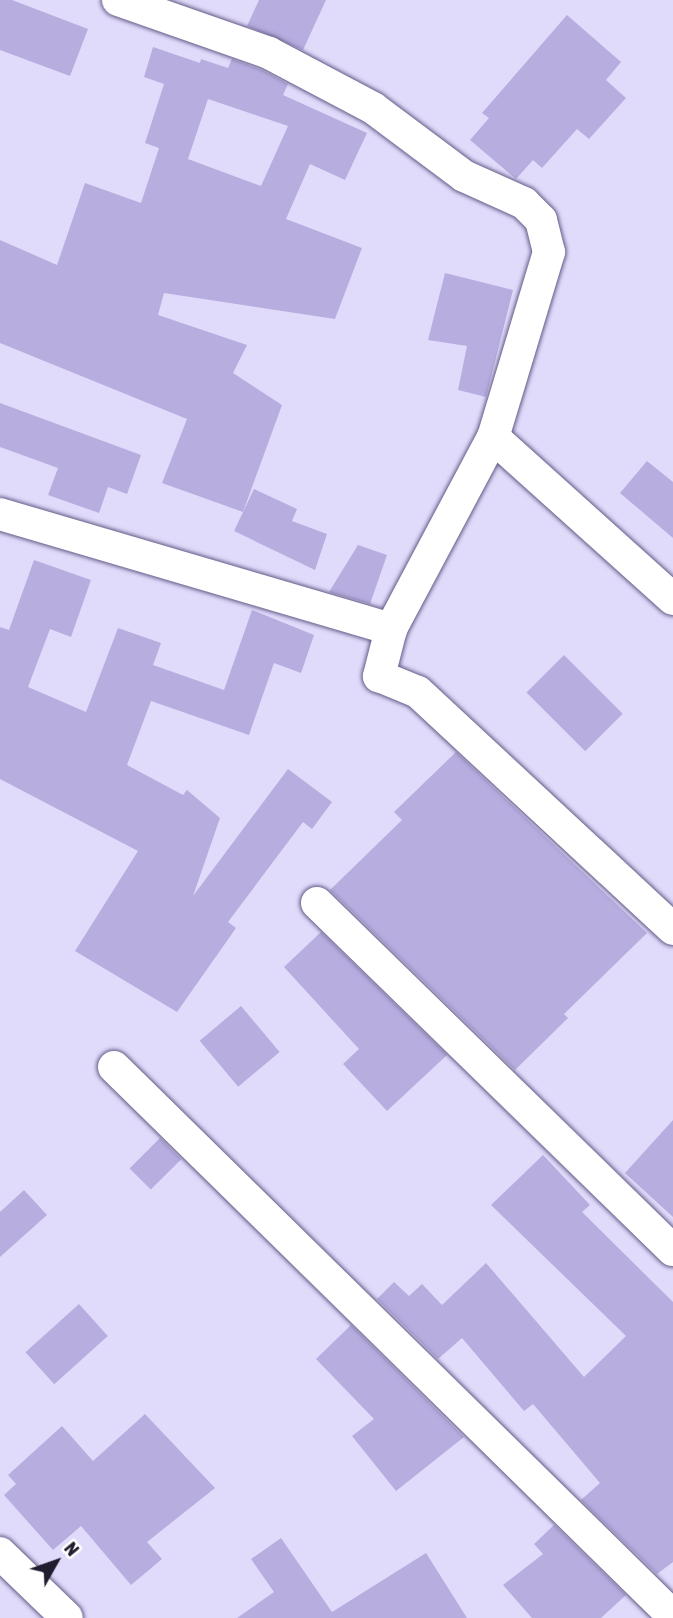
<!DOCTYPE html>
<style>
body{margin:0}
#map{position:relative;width:673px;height:1618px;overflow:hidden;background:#e1dbfb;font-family:"Asap Condensed",sans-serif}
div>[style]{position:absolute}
.building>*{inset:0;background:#b7addf;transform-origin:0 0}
.roads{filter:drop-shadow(0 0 2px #645a87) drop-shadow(0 0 2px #645a87)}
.minor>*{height:32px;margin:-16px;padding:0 16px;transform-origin:16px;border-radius:16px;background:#fff}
span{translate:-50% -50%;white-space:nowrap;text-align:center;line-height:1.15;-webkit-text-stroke:6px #fff;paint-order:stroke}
.north{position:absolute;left:21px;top:1527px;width:70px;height:70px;-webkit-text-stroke:5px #fff;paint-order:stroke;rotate:50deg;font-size:19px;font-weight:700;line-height:28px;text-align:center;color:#211c2f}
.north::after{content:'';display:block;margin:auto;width:24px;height:32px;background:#211c2f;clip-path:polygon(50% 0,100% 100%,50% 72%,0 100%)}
</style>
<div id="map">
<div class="building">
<div style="clip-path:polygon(0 0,12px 0,88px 29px,70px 76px,0 50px)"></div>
<div style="clip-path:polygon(259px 0,326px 0,303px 50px,247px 26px)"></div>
<div style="clip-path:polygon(567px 15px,621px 62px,606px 80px,626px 98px,589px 139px,577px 129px,542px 168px,533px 160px,516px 179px,470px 140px,489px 118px,482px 113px)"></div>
<div style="clip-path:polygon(evenodd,153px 47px,200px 63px,201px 59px,228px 68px,232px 59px,262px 70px,288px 84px,283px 95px,367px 133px,345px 180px,310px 164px,286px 219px,362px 248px,335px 319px,164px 293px,158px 315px,247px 345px,233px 373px,282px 405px,243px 512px,162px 483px,187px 419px,0 343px,0 240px,57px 265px,85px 183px,141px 203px,159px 148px,145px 143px,164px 84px,144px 77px,153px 47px,208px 99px,288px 126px,261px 186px,188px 159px,208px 99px)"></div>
<div style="clip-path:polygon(445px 273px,513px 290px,486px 397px,458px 390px,467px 346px,428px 340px)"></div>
<div style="clip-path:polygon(0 403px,141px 455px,127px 494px,108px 487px,99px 513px,48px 495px,58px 468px,0 447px)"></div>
<div style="clip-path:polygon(647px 461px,673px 482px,673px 538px,620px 493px)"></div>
<div style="clip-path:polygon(254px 489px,297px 509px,292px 521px,327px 534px,315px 570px,234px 531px)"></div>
<div style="clip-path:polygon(358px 545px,387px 555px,370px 604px,329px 592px)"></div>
<div style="clip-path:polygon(34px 560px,91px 580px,71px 637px,50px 629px,28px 687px,86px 712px,118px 628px,161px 643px,153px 665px,224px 690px,252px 610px,314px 635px,301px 673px,274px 663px,249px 735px,151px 701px,127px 765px,183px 795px,187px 790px,220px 818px,193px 896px,288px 769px,332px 802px,312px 829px,303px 822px,228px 922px,236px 928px,177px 1012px,75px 951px,138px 851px,0 779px,0 627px,9px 630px)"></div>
<div style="left:564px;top:655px;width:83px;height:53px;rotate:45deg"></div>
<div style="clip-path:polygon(456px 752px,647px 933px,564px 1014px,568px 1018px,515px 1070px,330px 890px,402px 820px,394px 812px)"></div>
<div style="clip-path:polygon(321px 932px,447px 1055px,387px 1111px,343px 1064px,359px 1049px,284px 967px)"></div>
<div style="left:241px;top:1006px;width:60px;height:54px;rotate:50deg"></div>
<div style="clip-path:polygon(673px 1120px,673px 1217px,625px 1173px)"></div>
<div style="left:160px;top:1138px;width:30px;height:43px;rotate:45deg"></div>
<div style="clip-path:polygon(543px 1155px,590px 1205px,582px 1212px,673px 1302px,673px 1562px,657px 1574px,581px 1500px,600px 1483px,533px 1404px,524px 1411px,462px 1338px,438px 1359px,377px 1299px,394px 1282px,409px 1296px,422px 1284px,442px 1305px,486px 1263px,584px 1377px,626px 1336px,491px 1205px)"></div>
<div style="clip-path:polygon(24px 1190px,47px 1215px,0 1257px,0 1212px)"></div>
<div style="left:79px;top:1304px;width:43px;height:72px;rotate:48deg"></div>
<div style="clip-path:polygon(351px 1325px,464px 1437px,396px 1491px,352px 1436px,374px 1419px,316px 1359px)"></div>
<div style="clip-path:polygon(145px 1414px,215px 1488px,147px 1542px,162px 1559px,131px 1585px,81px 1526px,53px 1550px,4px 1495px,16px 1484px,8px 1475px,62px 1426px,93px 1461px)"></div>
<div style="clip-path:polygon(554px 1525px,626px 1595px,601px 1618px,532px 1618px,503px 1585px,543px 1554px,534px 1544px)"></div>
<div style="clip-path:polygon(281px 1538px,332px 1612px,426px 1553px,467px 1618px,237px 1618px,274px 1592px,251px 1559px)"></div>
</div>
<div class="roads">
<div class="minor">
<div style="left:118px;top:0;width:160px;rotate:19.3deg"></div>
<div style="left:269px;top:53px;width:118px;rotate:27.9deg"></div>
<div style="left:373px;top:108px;width:114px;rotate:36.8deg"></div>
<div style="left:464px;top:176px;width:66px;rotate:24.2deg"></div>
<div style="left:524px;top:203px;width:24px;rotate:45deg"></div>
<div style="left:541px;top:220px;width:33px;rotate:76deg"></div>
<div style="left:549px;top:252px;width:193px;rotate:106.8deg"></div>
<div style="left:493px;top:437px;width:217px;rotate:118deg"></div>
<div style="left:391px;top:629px;width:49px;rotate:104.3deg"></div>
<div style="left:379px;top:676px;width:42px;rotate:22.3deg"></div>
<div style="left:418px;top:692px;width:348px;rotate:42.9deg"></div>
<div style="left:493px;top:437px;width:242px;rotate:42deg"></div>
<div style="left:0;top:514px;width:408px;rotate:16.4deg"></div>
<div style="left:317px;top:903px;width:497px;rotate:44.3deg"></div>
<div style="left:114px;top:1067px;width:784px;rotate:44.48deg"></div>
<div style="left:0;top:1553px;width:93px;rotate:44.1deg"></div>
</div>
</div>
<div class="north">N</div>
</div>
